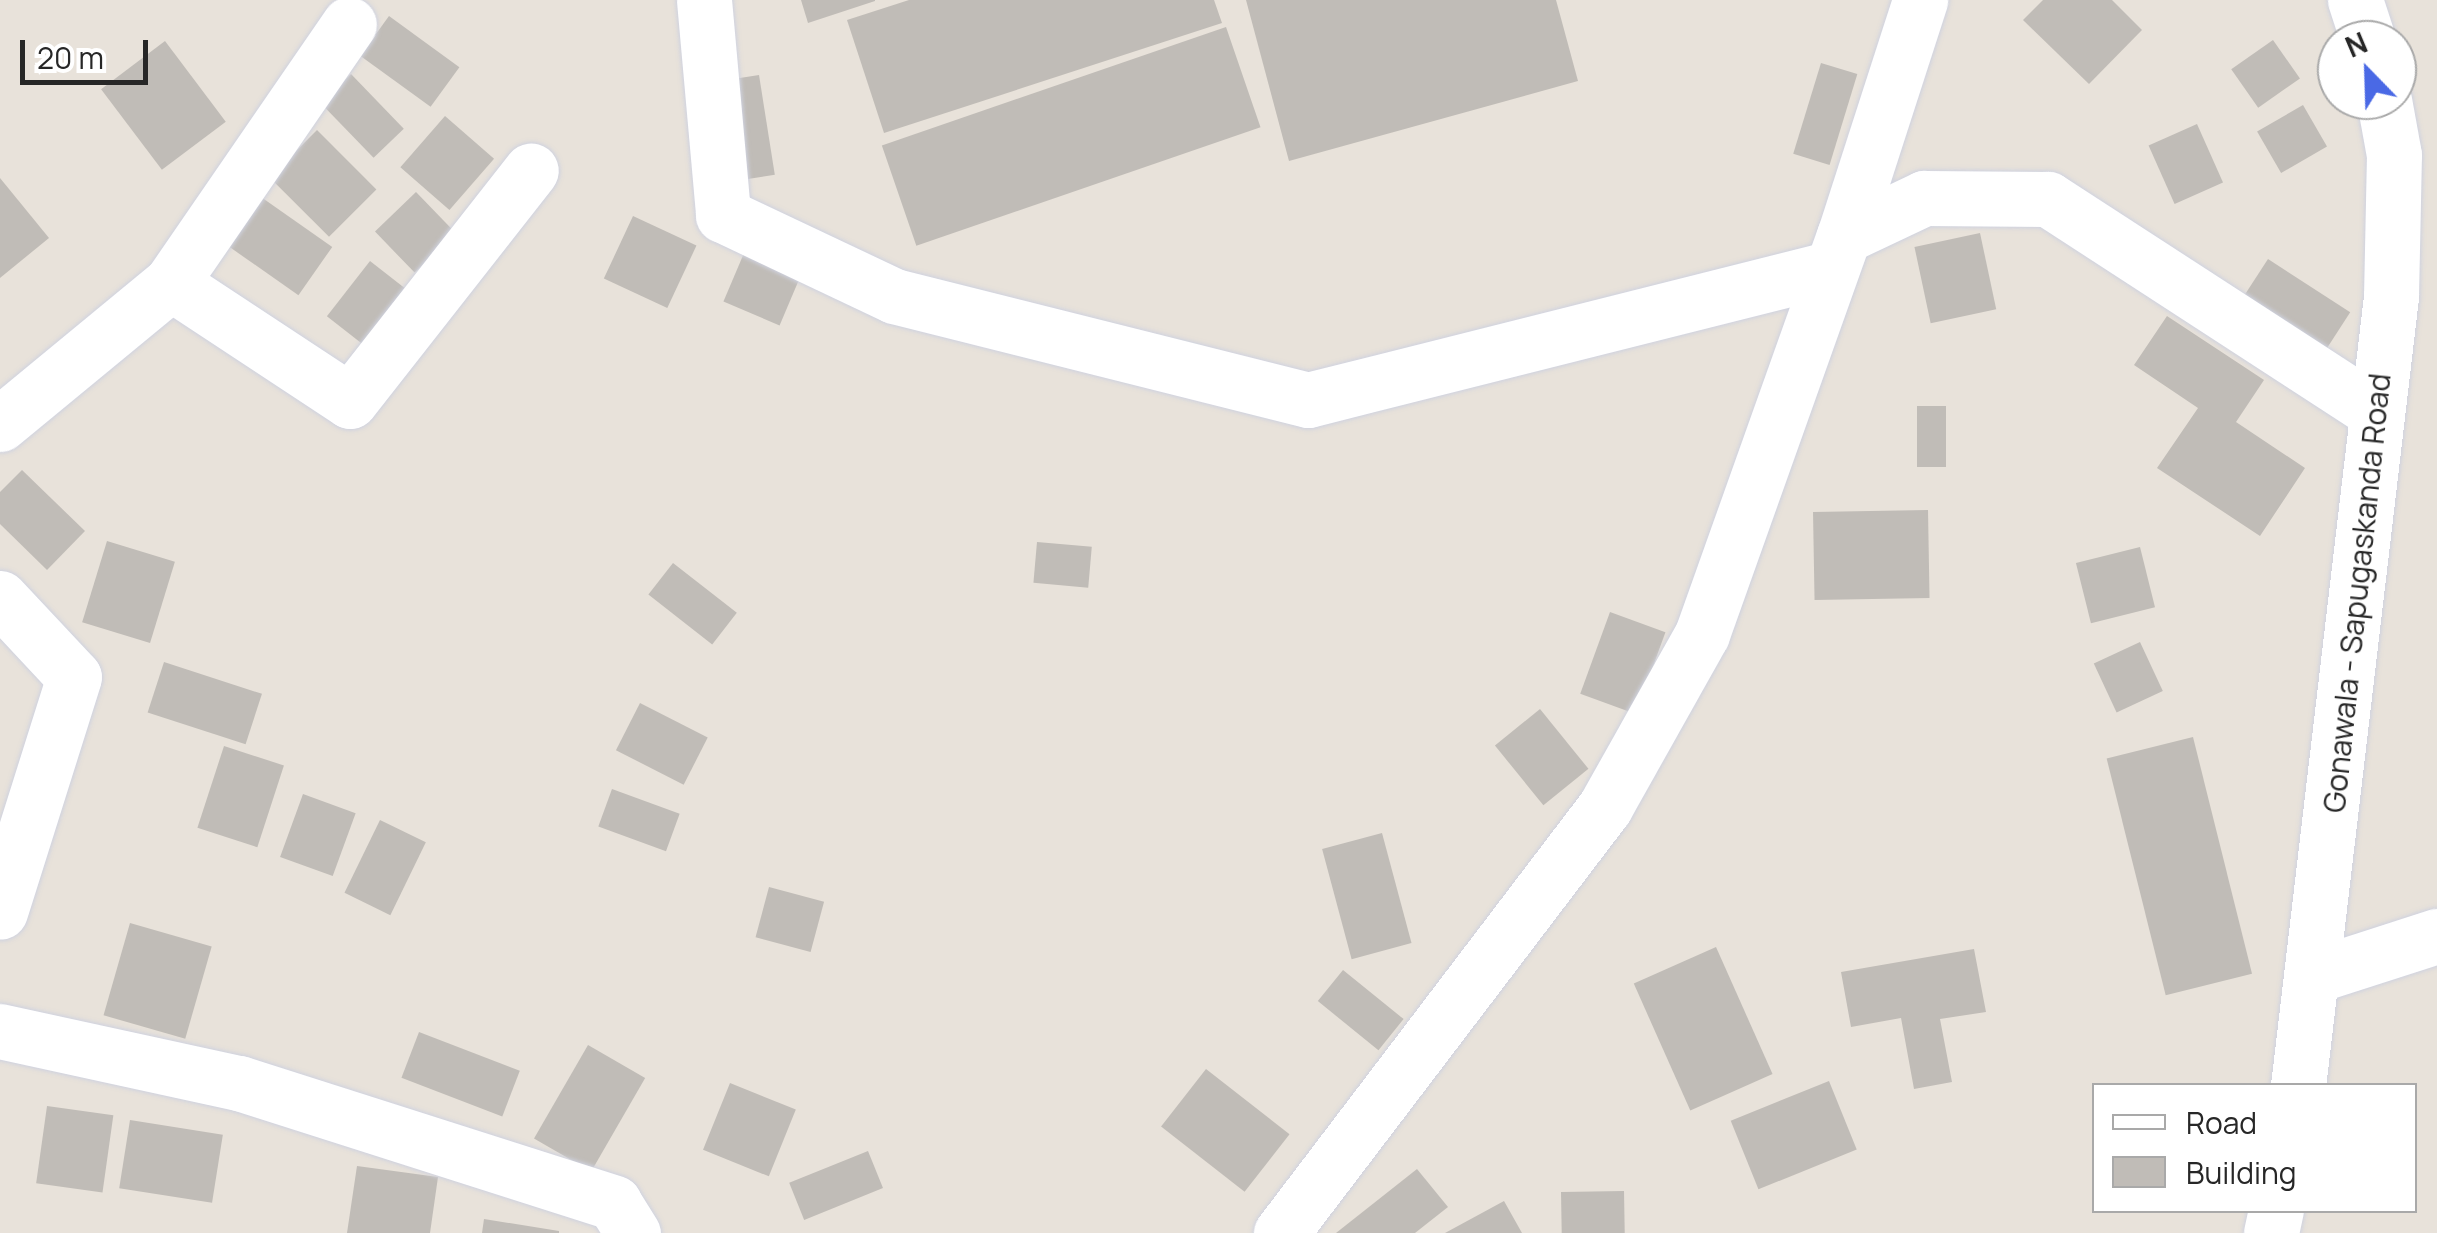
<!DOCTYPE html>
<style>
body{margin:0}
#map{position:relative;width:2437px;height:1233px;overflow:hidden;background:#e8e2da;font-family:Manrope,sans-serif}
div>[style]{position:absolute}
.building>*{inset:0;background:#c0bcb7;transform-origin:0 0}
.roads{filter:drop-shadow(0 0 2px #cfd2df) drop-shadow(0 0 2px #cfd2df)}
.minor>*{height:55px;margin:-27.5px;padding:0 27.5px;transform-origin:27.5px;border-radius:27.5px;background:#fff}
span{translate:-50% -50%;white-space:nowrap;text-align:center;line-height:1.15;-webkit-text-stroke:10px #fff;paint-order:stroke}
.street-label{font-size:30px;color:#272727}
.legend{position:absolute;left:2092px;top:1083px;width:325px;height:130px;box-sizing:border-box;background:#fff;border:2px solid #a9a9a9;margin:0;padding:12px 18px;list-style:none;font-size:30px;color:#272727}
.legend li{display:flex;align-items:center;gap:20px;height:50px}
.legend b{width:50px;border:2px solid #a9a9a9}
.north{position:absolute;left:2317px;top:20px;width:100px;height:100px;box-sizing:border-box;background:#fff;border:2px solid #a9a9a9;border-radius:50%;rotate:337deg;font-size:28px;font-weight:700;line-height:40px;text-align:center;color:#272727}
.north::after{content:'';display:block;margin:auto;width:35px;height:45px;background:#4a69e5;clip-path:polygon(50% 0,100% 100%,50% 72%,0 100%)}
.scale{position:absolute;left:20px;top:40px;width:128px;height:45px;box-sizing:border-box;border:5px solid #272727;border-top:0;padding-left:12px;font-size:30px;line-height:35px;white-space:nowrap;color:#272727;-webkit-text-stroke:8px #fff;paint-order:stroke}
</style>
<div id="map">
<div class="building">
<div style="clip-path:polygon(801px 0,875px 0,875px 1px,808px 23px)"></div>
<div style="clip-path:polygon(909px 0,1214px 0,1222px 23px,884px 133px,847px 20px)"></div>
<div style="clip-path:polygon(1246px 0,1556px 0,1578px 81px,1289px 161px)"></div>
<div style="clip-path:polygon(2043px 0,2112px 0,2142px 30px,2089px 84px,2023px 20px)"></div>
<div style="left:389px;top:16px;width:87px;height:49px;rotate:36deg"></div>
<div style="left:1226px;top:27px;width:106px;height:364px;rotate:71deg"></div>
<div style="left:2273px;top:40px;width:47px;height:51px;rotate:55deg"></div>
<div style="left:165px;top:41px;width:101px;height:80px;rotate:53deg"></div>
<div style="left:1821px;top:63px;width:38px;height:95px;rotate:17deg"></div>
<div style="left:351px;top:74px;width:76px;height:42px;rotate:46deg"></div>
<div style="left:759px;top:75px;width:101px;height:42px;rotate:81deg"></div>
<div style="left:2303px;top:105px;width:48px;height:53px;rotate:60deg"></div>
<div style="left:445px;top:116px;width:65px;height:68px;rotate:41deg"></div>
<div style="left:2197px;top:124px;width:64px;height:53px;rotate:66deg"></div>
<div style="left:317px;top:130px;width:84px;height:67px;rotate:45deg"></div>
<div style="clip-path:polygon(0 178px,49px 238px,0 278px)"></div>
<div style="left:416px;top:192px;width:57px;height:57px;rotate:46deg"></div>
<div style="left:261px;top:197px;width:87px;height:59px;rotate:35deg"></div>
<div style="left:633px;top:216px;width:70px;height:69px;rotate:25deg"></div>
<div style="left:1980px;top:233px;width:78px;height:67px;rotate:78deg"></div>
<div style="left:750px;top:239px;width:61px;height:68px;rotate:23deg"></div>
<div style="left:2268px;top:259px;width:98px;height:51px;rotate:33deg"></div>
<div style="left:370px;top:261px;width:52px;height:70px;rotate:38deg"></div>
<div style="clip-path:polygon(2167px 316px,2264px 380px,2236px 422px,2305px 468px,2260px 536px,2157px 468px,2198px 408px,2134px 365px)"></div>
<div style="left:1946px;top:406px;width:61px;height:29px;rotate:90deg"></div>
<div style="clip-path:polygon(22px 470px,85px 531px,47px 570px,0 524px,0 492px)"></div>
<div style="left:1928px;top:510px;width:88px;height:115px;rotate:89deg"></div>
<div style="left:107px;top:541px;width:71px;height:85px;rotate:17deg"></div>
<div style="left:1037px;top:542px;width:55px;height:41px;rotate:5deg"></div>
<div style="left:2140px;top:547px;width:62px;height:66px;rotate:76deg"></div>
<div style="left:673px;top:563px;width:81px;height:40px;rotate:38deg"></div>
<div style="left:1610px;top:612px;width:59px;height:87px;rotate:20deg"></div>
<div style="left:2140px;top:642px;width:54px;height:51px;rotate:65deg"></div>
<div style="left:164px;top:662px;width:103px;height:53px;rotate:18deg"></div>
<div style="left:640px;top:703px;width:76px;height:53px;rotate:27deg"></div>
<div style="left:1540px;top:709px;width:77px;height:58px;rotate:51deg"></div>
<div style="left:2193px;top:737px;width:244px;height:89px;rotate:76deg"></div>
<div style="left:224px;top:746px;width:63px;height:86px;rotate:18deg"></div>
<div style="left:612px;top:789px;width:72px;height:40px;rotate:20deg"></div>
<div style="left:303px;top:794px;width:56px;height:67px;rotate:20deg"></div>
<div style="left:380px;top:820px;width:51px;height:81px;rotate:26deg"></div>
<div style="left:1382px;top:833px;width:114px;height:62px;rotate:75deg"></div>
<div style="left:769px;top:887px;width:57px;height:52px;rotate:15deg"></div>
<div style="left:130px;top:923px;width:85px;height:96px;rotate:16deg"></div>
<div style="left:1716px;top:947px;width:139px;height:90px;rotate:66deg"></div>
<div style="clip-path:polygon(1974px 949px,1986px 1012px,1940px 1019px,1952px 1082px,1914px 1089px,1901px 1018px,1851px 1027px,1841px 972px)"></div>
<div style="left:1343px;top:970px;width:78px;height:40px;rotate:39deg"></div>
<div style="left:419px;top:1032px;width:108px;height:49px;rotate:21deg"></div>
<div style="left:588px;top:1045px;width:66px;height:108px;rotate:30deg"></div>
<div style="left:1206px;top:1069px;width:106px;height:73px;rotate:38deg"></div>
<div style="left:1829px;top:1081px;width:74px;height:106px;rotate:68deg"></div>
<div style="left:730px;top:1083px;width:71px;height:72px;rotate:22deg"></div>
<div style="left:47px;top:1106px;width:67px;height:78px;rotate:8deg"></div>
<div style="left:130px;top:1120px;width:94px;height:69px;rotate:9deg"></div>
<div style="left:868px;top:1151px;width:40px;height:85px;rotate:68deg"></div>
<div style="clip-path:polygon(357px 1166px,438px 1177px,430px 1233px,347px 1233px)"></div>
<div style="clip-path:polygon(1417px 1169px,1448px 1207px,1415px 1233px,1336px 1233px)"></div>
<div style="left:1624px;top:1191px;width:42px;height:63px;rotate:89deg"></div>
<div style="clip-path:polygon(1504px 1201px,1522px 1233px,1445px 1233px)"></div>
<div style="clip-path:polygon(484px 1219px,559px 1231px,559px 1233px,482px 1233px)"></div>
</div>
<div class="roads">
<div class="minor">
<div style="left:704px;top:0;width:216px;rotate:84.9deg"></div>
<div style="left:723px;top:215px;width:189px;rotate:25.3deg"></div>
<div style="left:894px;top:296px;width:427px;rotate:14.1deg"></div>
<div style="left:1308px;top:400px;width:540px;rotate:-14.14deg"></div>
<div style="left:2355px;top:0;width:42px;rotate:72deg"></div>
<div style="left:1844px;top:236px;width:248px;rotate:-72.1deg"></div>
<div style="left:171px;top:283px;width:214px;rotate:33.4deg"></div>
<div style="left:350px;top:401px;width:293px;rotate:-51.9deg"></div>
<div style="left:0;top:424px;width:222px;rotate:-39.5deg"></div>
<div style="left:171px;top:283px;width:314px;rotate:-55.5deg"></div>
<div style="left:0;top:598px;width:108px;rotate:46.9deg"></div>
<div style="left:74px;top:677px;width:246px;rotate:107.5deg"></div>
<div style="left:2316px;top:975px;width:127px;rotate:-17.9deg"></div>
<div style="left:0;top:1031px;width:245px;rotate:12.3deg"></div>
<div style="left:239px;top:1083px;width:394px;rotate:17.7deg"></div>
<div style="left:614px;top:1203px;width:36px;rotate:58deg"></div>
<div style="left:2298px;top:1086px;width:794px;rotate:-83.28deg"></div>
<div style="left:2391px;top:297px;width:142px;rotate:-88.8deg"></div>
<div style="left:2394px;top:155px;width:56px;rotate:-100.3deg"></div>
<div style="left:1281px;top:1233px;width:535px;rotate:-52.74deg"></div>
<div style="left:1605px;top:807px;width:198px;rotate:-60.7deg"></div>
<div style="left:1702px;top:634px;width:423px;rotate:-70.4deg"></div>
<div style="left:1844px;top:236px;width:89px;rotate:-25.4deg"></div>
<div style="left:1924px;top:198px;width:124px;rotate:0.5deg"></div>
<div style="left:2048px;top:199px;width:391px;rotate:33deg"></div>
<div style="left:2271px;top:1233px;width:24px;rotate:-78deg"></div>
</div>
</div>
<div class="street-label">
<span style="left:2357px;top:593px;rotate:-84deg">Gonawala - Sapugaskanda Road</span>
</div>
<ul class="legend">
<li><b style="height:12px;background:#fff"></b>Road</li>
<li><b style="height:28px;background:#c0bcb7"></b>Building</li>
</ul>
<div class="north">N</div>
<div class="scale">20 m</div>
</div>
